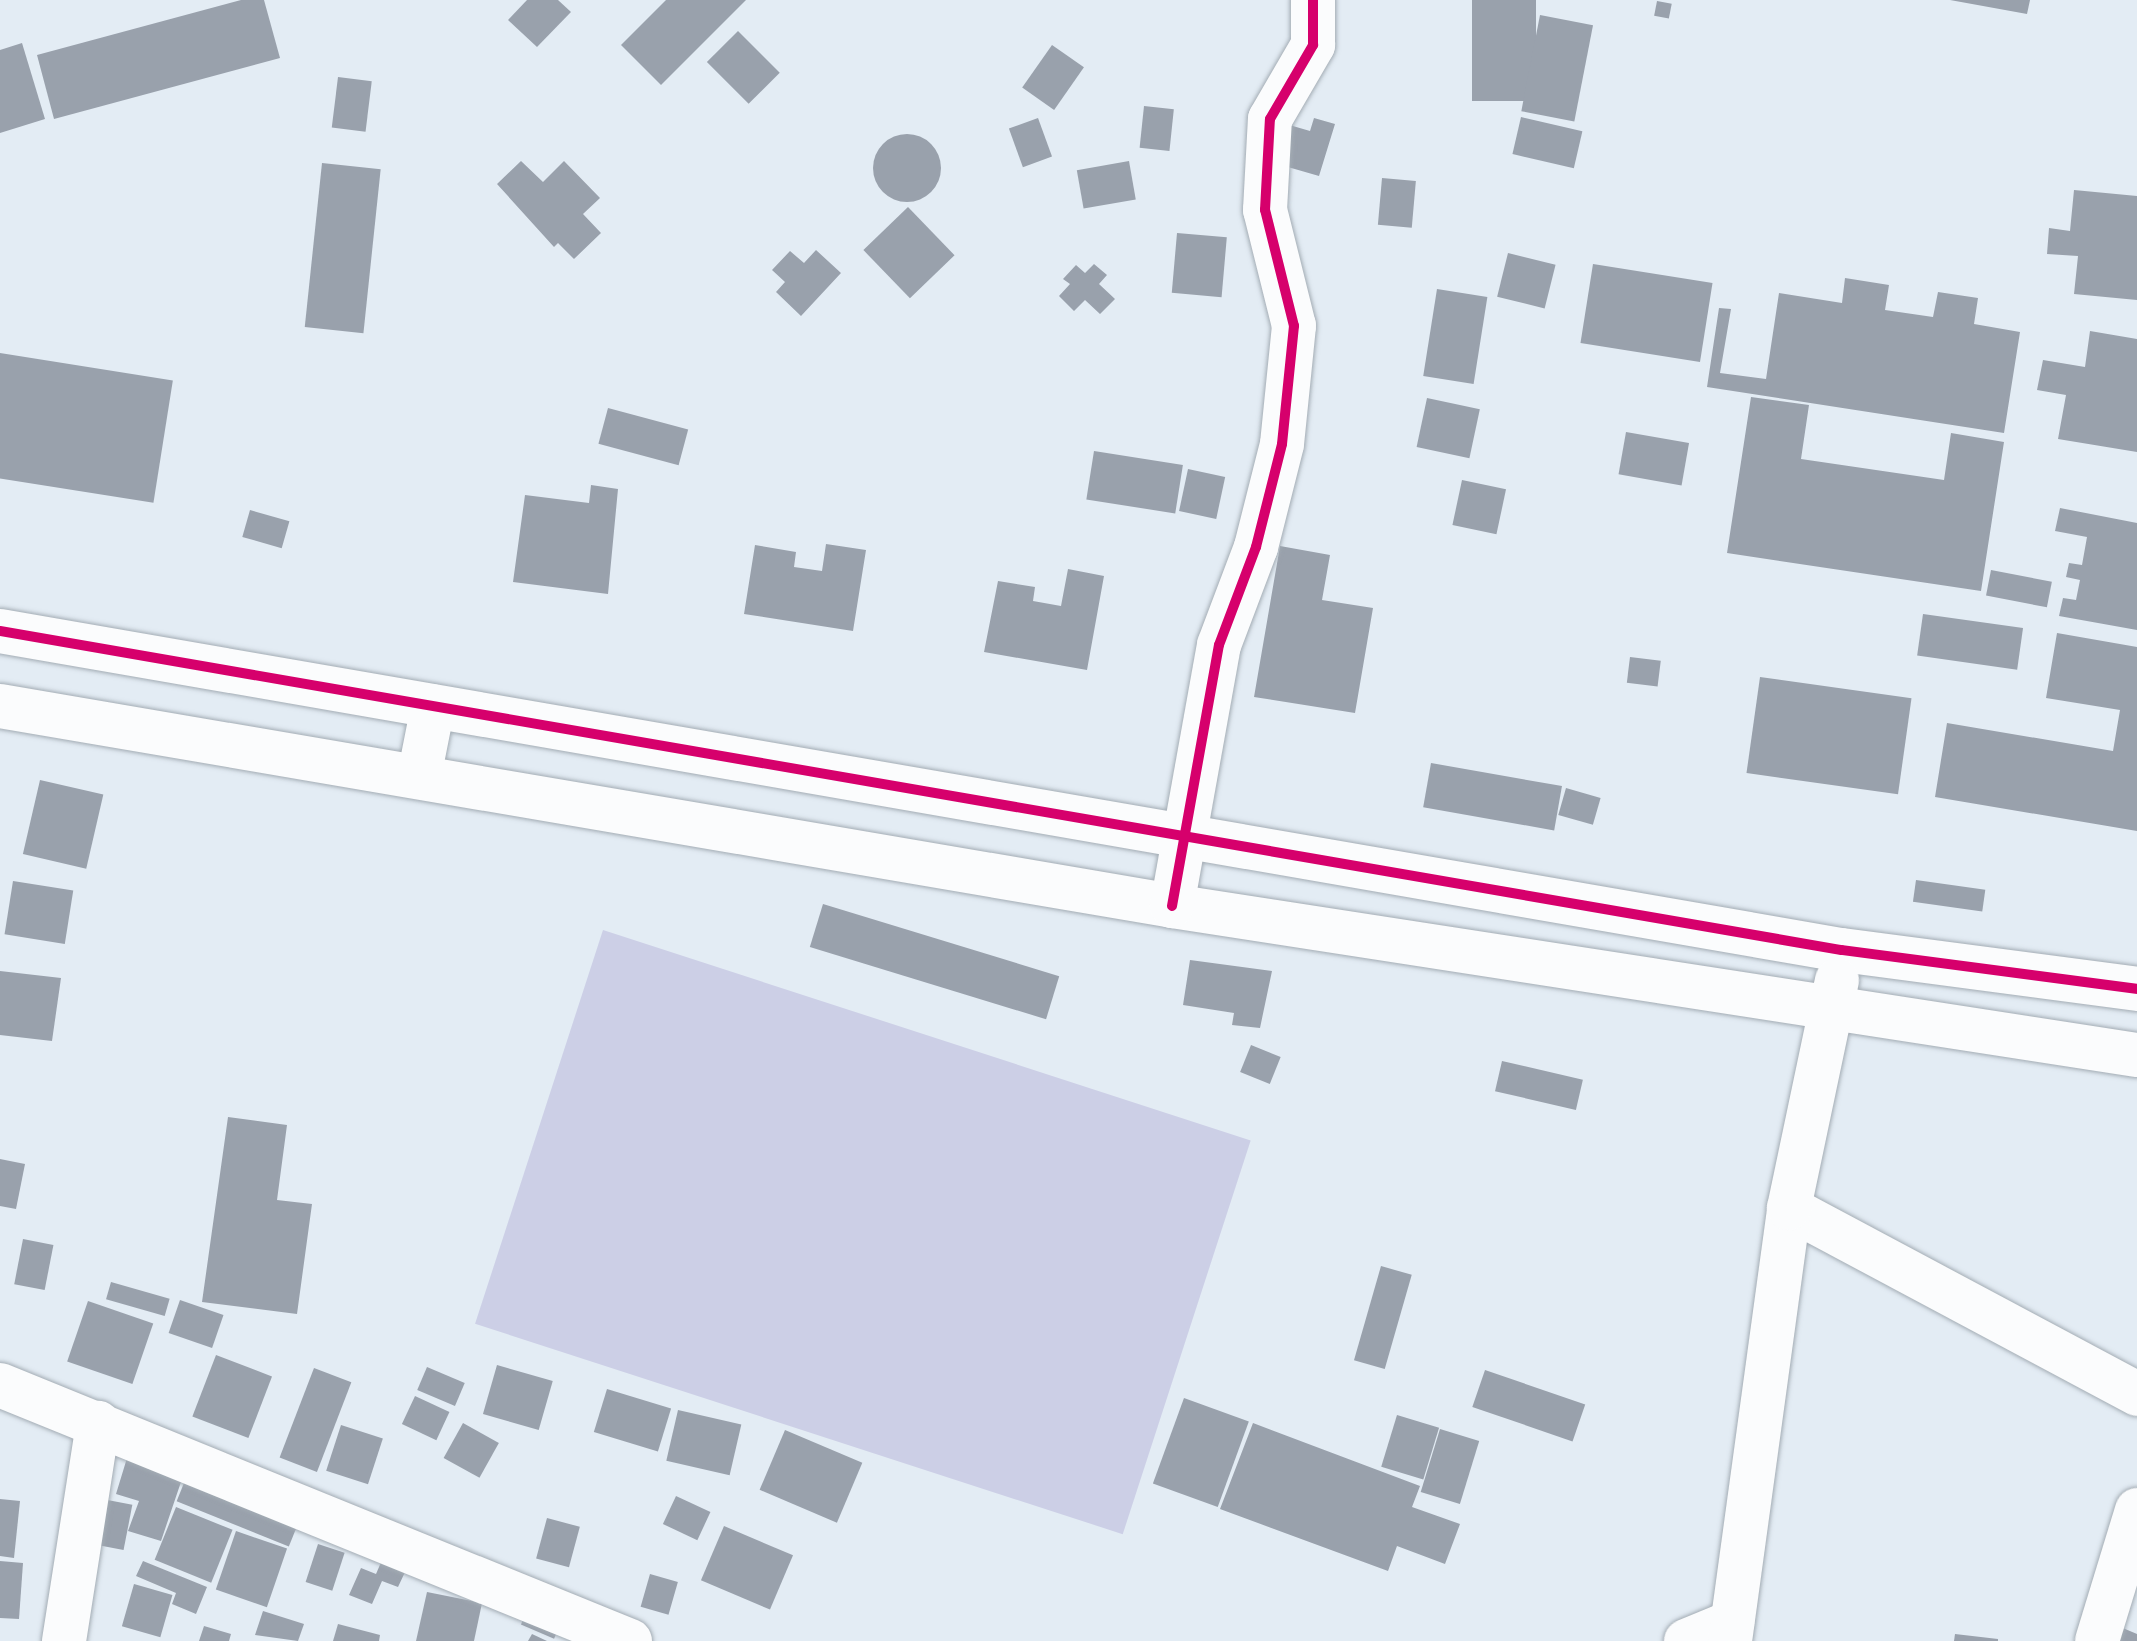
<!DOCTYPE html>
<style>
body{margin:0}
#map{position:relative;width:2137px;height:1641px;overflow:hidden;background:#e3ecf4;font-family:"PT Sans Narrow",sans-serif}
div>[style]{position:absolute}
.green>*{inset:0;background:#cccfe6;transform-origin:0 0}
.building>*{inset:0;background:#99a1ac;transform-origin:0 0}
.round{border-radius:50%}
.roads{filter:drop-shadow(0 0 2px #a3acb4) drop-shadow(0 0 2px #a3acb4)}
.minor>*{height:44px;margin:-22px;padding:0 22px;transform-origin:22px;border-radius:22px;background:#fbfcfd}
.cycleway>*{height:10px;margin:-5px;padding:0 5px;transform-origin:5px;border-radius:5px;background:#d6006c}
span{translate:-50% -50%;white-space:nowrap;text-align:center;line-height:1.15;-webkit-text-stroke:8px #dcedfb;paint-order:stroke}
</style>
<div id="map">
<div class="green">
<div style="left:603px;top:930px;width:681px;height:414px;rotate:18deg"></div>
</div>
<div class="building">
<div style="clip-path:polygon(241px 0,264px 0,280px 58px,54px 119px,37px 55px)"></div>
<div style="clip-path:polygon(527px 0,558px 0,571px 12px,537px 47px,508px 20px)"></div>
<div style="clip-path:polygon(666px 0,746px 0,661px 85px,621px 45px)"></div>
<div style="left:1472px;top:0;width:64px;height:101px"></div>
<div style="clip-path:polygon(1950px 0,2030px 0,2027px 14px)"></div>
<div style="left:1657px;top:1px;width:15px;height:15px;rotate:11deg"></div>
<div style="left:1540px;top:15px;width:54px;height:98px;rotate:11deg"></div>
<div style="left:738px;top:31px;width:59px;height:44px;rotate:45deg"></div>
<div style="clip-path:polygon(22px 43px,45px 119px,0 133px,0 50px)"></div>
<div style="left:1052px;top:45px;width:39px;height:52px;rotate:35deg"></div>
<div style="left:338px;top:77px;width:34px;height:51px;rotate:7deg"></div>
<div style="left:1144px;top:106px;width:30px;height:42px;rotate:6deg"></div>
<div style="left:1521px;top:117px;width:63px;height:38px;rotate:13deg"></div>
<div style="left:1038px;top:118px;width:41px;height:31px;rotate:70deg"></div>
<div style="clip-path:polygon(1314px 118px,1335px 124px,1319px 176px,1274px 163px,1286px 124px,1310px 131px)"></div>
<div class="round" style="left:873px;top:134px;width:68px;height:68px"></div>
<div style="clip-path:polygon(521px 161px,543px 182px,564px 161px,600px 198px,583px 214px,601px 233px,574px 259px,558px 243px,554px 247px,497px 184px)"></div>
<div style="left:1129px;top:161px;width:39px;height:53px;rotate:80deg"></div>
<div style="left:322px;top:163px;width:59px;height:165px;rotate:6deg"></div>
<div style="left:1382px;top:178px;width:34px;height:47px;rotate:5deg"></div>
<div style="clip-path:polygon(2074px 190px,2137px 196px,2137px 300px,2074px 294px,2078px 256px,2047px 254px,2049px 228px,2070px 231px)"></div>
<div style="left:908px;top:207px;width:67px;height:62px;rotate:46deg"></div>
<div style="left:1177px;top:233px;width:50px;height:60px;rotate:5deg"></div>
<div style="clip-path:polygon(816px 250px,841px 273px,801px 316px,776px 292px,785px 282px,772px 270px,790px 251px,804px 263px)"></div>
<div style="left:1508px;top:253px;width:49px;height:45px;rotate:14deg"></div>
<div style="clip-path:polygon(1094px 264px,1107px 275px,1099px 284px,1115px 299px,1100px 314px,1085px 300px,1074px 311px,1059px 296px,1070px 284px,1063px 279px,1076px 265px,1085px 273px)"></div>
<div style="left:1593px;top:264px;width:121px;height:80px;rotate:9deg"></div>
<div style="clip-path:polygon(1845px 278px,1889px 285px,1885px 310px,1933px 317px,1938px 292px,1978px 298px,1974px 324px,2020px 332px,2004px 433px,1707px 387px,1719px 308px,1731px 309px,1720px 373px,1766px 379px,1779px 293px,1842px 303px)"></div>
<div style="left:1437px;top:289px;width:51px;height:88px;rotate:9deg"></div>
<div style="clip-path:polygon(2090px 331px,2137px 339px,2137px 452px,2058px 439px,2066px 395px,2037px 390px,2043px 360px,2085px 367px)"></div>
<div style="left:0;top:353px;width:175px;height:124px;rotate:9deg"></div>
<div style="clip-path:polygon(1751px 397px,1809px 405px,1801px 459px,1944px 480px,1951px 433px,2004px 442px,1981px 591px,1727px 553px)"></div>
<div style="left:1427px;top:398px;width:54px;height:50px;rotate:12deg"></div>
<div style="left:608px;top:408px;width:83px;height:37px;rotate:15deg"></div>
<div style="left:1626px;top:432px;width:64px;height:43px;rotate:10deg"></div>
<div style="left:1094px;top:451px;width:90px;height:49px;rotate:9deg"></div>
<div style="left:1188px;top:469px;width:38px;height:43px;rotate:12deg"></div>
<div style="left:1462px;top:480px;width:45px;height:46px;rotate:12deg"></div>
<div style="clip-path:polygon(591px 485px,618px 489px,608px 594px,513px 582px,525px 495px,589px 503px)"></div>
<div style="clip-path:polygon(2060px 508px,2137px 523px,2137px 630px,2059px 616px,2063px 598px,2076px 600px,2080px 580px,2066px 577px,2069px 563px,2082px 565px,2087px 537px,2055px 531px)"></div>
<div style="left:250px;top:510px;width:41px;height:28px;rotate:16deg"></div>
<div style="clip-path:polygon(826px 544px,866px 550px,853px 631px,744px 614px,755px 545px,796px 552px,794px 567px,822px 571px)"></div>
<div style="clip-path:polygon(1280px 546px,1330px 555px,1322px 600px,1373px 608px,1355px 713px,1254px 697px)"></div>
<div style="clip-path:polygon(1068px 569px,1104px 576px,1087px 670px,984px 652px,998px 581px,1035px 587px,1033px 601px,1061px 606px)"></div>
<div style="left:1991px;top:570px;width:62px;height:26px;rotate:11deg"></div>
<div style="left:1923px;top:614px;width:101px;height:42px;rotate:8deg"></div>
<div style="clip-path:polygon(2057px 633px,2137px 647px,2137px 831px,1935px 797px,1947px 723px,2113px 751px,2120px 710px,2046px 698px)"></div>
<div style="left:1630px;top:657px;width:31px;height:26px;rotate:7deg"></div>
<div style="left:1760px;top:677px;width:153px;height:97px;rotate:8deg"></div>
<div style="left:1431px;top:763px;width:133px;height:45px;rotate:10deg"></div>
<div style="left:40px;top:780px;width:65px;height:76px;rotate:13deg"></div>
<div style="left:1566px;top:788px;width:36px;height:28px;rotate:16deg"></div>
<div style="left:1916px;top:880px;width:70px;height:22px;rotate:8deg"></div>
<div style="left:13px;top:881px;width:61px;height:54px;rotate:9deg"></div>
<div style="left:823px;top:904px;width:247px;height:45px;rotate:17deg"></div>
<div style="clip-path:polygon(1190px 960px,1272px 971px,1260px 1028px,1232px 1025px,1234px 1013px,1183px 1005px)"></div>
<div style="clip-path:polygon(0 971px,61px 978px,52px 1041px,0 1035px)"></div>
<div style="left:1251px;top:1045px;width:32px;height:29px;rotate:22deg"></div>
<div style="left:1502px;top:1061px;width:83px;height:31px;rotate:13deg"></div>
<div style="clip-path:polygon(228px 1117px,287px 1125px,277px 1200px,312px 1204px,297px 1314px,202px 1302px)"></div>
<div style="clip-path:polygon(0 1159px,25px 1164px,16px 1209px,0 1206px)"></div>
<div style="left:23px;top:1239px;width:31px;height:46px;rotate:11deg"></div>
<div style="left:1381px;top:1266px;width:32px;height:98px;rotate:16deg"></div>
<div style="left:111px;top:1282px;width:61px;height:18px;rotate:16deg"></div>
<div style="left:180px;top:1300px;width:46px;height:35px;rotate:19deg"></div>
<div style="left:88px;top:1301px;width:69px;height:64px;rotate:19deg"></div>
<div style="left:216px;top:1355px;width:60px;height:66px;rotate:21deg"></div>
<div style="left:497px;top:1365px;width:58px;height:51px;rotate:16deg"></div>
<div style="left:427px;top:1367px;width:41px;height:25px;rotate:23deg"></div>
<div style="left:314px;top:1368px;width:40px;height:96px;rotate:21deg"></div>
<div style="left:1485px;top:1370px;width:106px;height:39px;rotate:19deg"></div>
<div style="left:607px;top:1389px;width:67px;height:45px;rotate:17deg"></div>
<div style="left:415px;top:1396px;width:38px;height:31px;rotate:25deg"></div>
<div style="left:1184px;top:1398px;width:69px;height:91px;rotate:20deg"></div>
<div style="left:678px;top:1410px;width:65px;height:52px;rotate:13deg"></div>
<div style="left:1397px;top:1415px;width:44px;height:54px;rotate:17deg"></div>
<div style="left:463px;top:1423px;width:41px;height:40px;rotate:29deg"></div>
<div style="clip-path:polygon(1253px 1423px,1420px 1486px,1412px 1507px,1460px 1524px,1445px 1564px,1397px 1546px,1388px 1571px,1220px 1509px)"></div>
<div style="left:341px;top:1425px;width:44px;height:48px;rotate:18deg"></div>
<div style="left:1440px;top:1429px;width:41px;height:66px;rotate:17deg"></div>
<div style="left:785px;top:1430px;width:84px;height:65px;rotate:23deg"></div>
<div style="clip-path:polygon(127px 1458px,183px 1476px,161px 1541px,128px 1531px,139px 1501px,116px 1494px)"></div>
<div style="left:186px;top:1478px;width:121px;height:25px;rotate:22deg"></div>
<div style="left:676px;top:1496px;width:38px;height:31px;rotate:25deg"></div>
<div style="left:97px;top:1498px;width:36px;height:46px;rotate:11deg"></div>
<div style="clip-path:polygon(0 1499px,20px 1501px,14px 1558px,0 1556px)"></div>
<div style="left:176px;top:1507px;width:61px;height:57px;rotate:22deg"></div>
<div style="left:547px;top:1518px;width:34px;height:42px;rotate:15deg"></div>
<div style="left:724px;top:1526px;width:75px;height:59px;rotate:23deg"></div>
<div style="left:236px;top:1531px;width:54px;height:62px;rotate:19deg"></div>
<div style="left:318px;top:1544px;width:28px;height:40px;rotate:18deg"></div>
<div style="clip-path:polygon(382px 1560px,406px 1570px,398px 1587px,382px 1581px,372px 1604px,349px 1595px,361px 1568px,376px 1574px)"></div>
<div style="clip-path:polygon(0 1561px,23px 1563px,19px 1619px,0 1618px)"></div>
<div style="clip-path:polygon(143px 1561px,207px 1587px,196px 1614px,172px 1604px,176px 1593px,136px 1576px)"></div>
<div style="left:650px;top:1574px;width:29px;height:34px;rotate:16deg"></div>
<div style="left:134px;top:1584px;width:40px;height:44px;rotate:16deg"></div>
<div style="clip-path:polygon(427px 1592px,482px 1603px,474px 1641px,416px 1641px)"></div>
<div style="left:528px;top:1608px;width:36px;height:18px;rotate:23deg"></div>
<div style="clip-path:polygon(263px 1611px,304px 1624px,298px 1641px,255px 1635px)"></div>
<div style="clip-path:polygon(338px 1624px,380px 1635px,379px 1641px,333px 1641px)"></div>
<div style="clip-path:polygon(204px 1626px,231px 1634px,229px 1641px,199px 1641px)"></div>
<div style="clip-path:polygon(2118px 1626px,2137px 1634px,2137px 1641px,2112px 1641px)"></div>
<div style="clip-path:polygon(532px 1634px,547px 1641px,528px 1641px)"></div>
<div style="clip-path:polygon(1955px 1634px,1998px 1639px,1998px 1641px,1954px 1641px)"></div>
</div>
<div class="roads">
<div class="minor">
<div style="left:0;top:631px;width:1869px;rotate:9.83deg"></div>
<div style="left:1842px;top:950px;width:298px;rotate:7.5deg"></div>
<div style="left:0;top:706px;width:1189px;rotate:9.68deg"></div>
<div style="left:1172px;top:906px;width:976px;rotate:8.78deg"></div>
<div style="left:419px;top:777px;width:72px;rotate:-78.8deg"></div>
<div style="left:1172px;top:906px;width:265px;rotate:-79.8deg"></div>
<div style="left:1219px;top:645px;width:105px;rotate:-69.3deg"></div>
<div style="left:1256px;top:547px;width:106px;rotate:-75.8deg"></div>
<div style="left:1282px;top:444px;width:119px;rotate:-84.2deg"></div>
<div style="left:1294px;top:326px;width:120px;rotate:-104deg"></div>
<div style="left:1265px;top:210px;width:91px;rotate:-86.9deg"></div>
<div style="left:1270px;top:119px;width:86px;rotate:-59.8deg"></div>
<div style="left:1313px;top:45px;width:45px;rotate:-90deg"></div>
<div style="left:1789px;top:1208px;width:395px;rotate:28.1deg"></div>
<div style="left:0;top:1385px;width:680px;rotate:22.11deg"></div>
<div style="left:64px;top:1641px;width:221px;rotate:-81.1deg"></div>
<div style="left:1686px;top:1641px;width:50px;rotate:-22.4deg"></div>
<div style="left:1730px;top:1641px;width:437px;rotate:-82.2deg"></div>
<div style="left:1789px;top:1208px;width:233px;rotate:-78.1deg"></div>
<div style="left:2097px;top:1641px;width:137px;rotate:-73deg"></div>
</div>
</div>
<div class="cycleway">
<div style="left:0;top:631px;width:1869px;rotate:9.83deg"></div>
<div style="left:1842px;top:950px;width:298px;rotate:7.5deg"></div>
<div style="left:1172px;top:906px;width:265px;rotate:-79.8deg"></div>
<div style="left:1219px;top:645px;width:105px;rotate:-69.3deg"></div>
<div style="left:1256px;top:547px;width:106px;rotate:-75.8deg"></div>
<div style="left:1282px;top:444px;width:119px;rotate:-84.2deg"></div>
<div style="left:1294px;top:326px;width:120px;rotate:-104deg"></div>
<div style="left:1265px;top:210px;width:91px;rotate:-86.9deg"></div>
<div style="left:1270px;top:119px;width:86px;rotate:-59.8deg"></div>
<div style="left:1313px;top:45px;width:45px;rotate:-90deg"></div>
</div>
</div>
